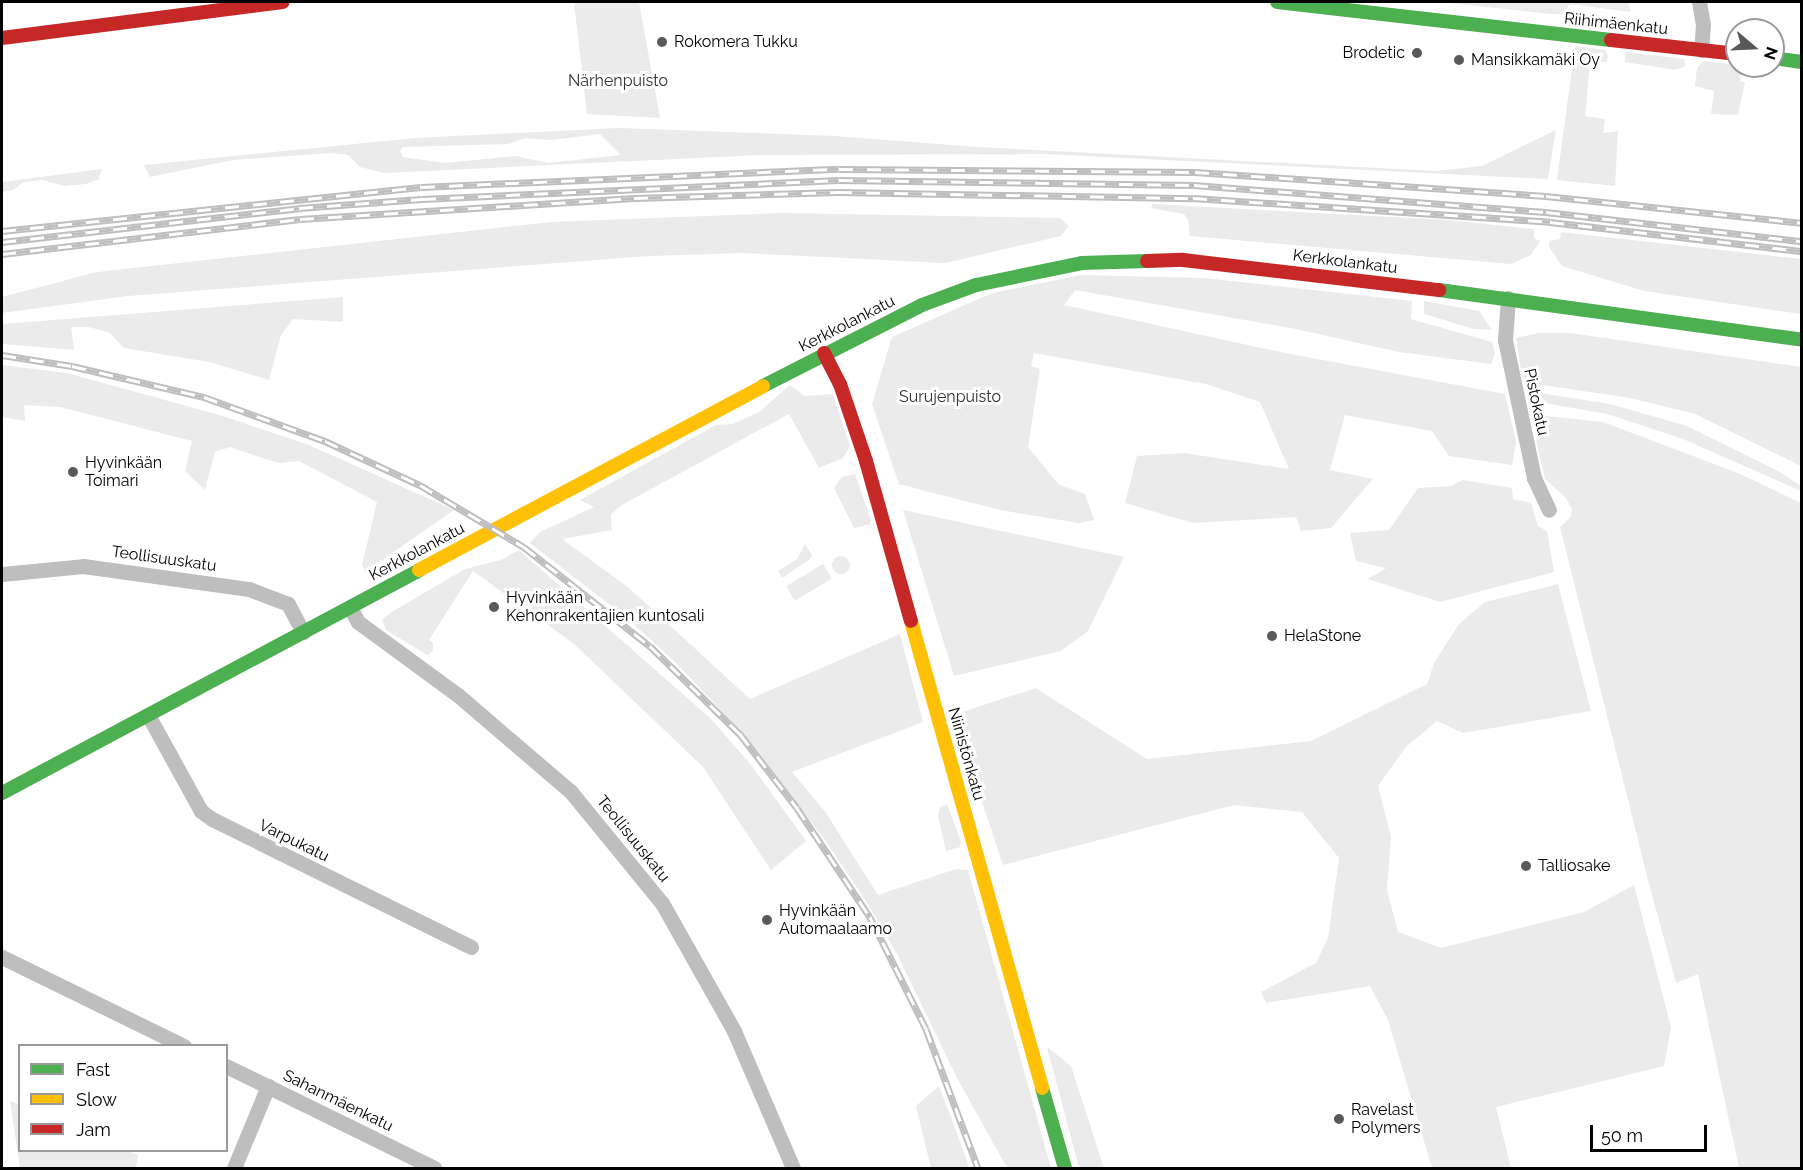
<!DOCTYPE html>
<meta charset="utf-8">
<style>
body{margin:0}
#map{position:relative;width:1803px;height:1170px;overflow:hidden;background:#fff;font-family:Raleway,sans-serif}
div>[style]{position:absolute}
.green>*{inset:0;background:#ebebeb;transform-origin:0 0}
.round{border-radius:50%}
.street>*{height:15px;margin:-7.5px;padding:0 7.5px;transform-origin:7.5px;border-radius:7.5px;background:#bebebe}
.fast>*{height:14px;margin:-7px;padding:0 7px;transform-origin:7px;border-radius:7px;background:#4caf50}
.slow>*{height:14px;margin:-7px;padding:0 7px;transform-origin:7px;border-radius:7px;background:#ffc107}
.jam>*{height:14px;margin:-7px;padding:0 7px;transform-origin:7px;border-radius:7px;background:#c62828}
.rail>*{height:7px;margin-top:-3.5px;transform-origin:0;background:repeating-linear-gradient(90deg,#fff 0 14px,#bebebe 0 28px);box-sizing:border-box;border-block:2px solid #bebebe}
.dots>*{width:16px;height:16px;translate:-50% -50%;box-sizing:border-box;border:3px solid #fff;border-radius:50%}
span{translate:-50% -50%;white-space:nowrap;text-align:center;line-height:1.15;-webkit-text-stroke:6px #fff;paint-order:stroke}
.street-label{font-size:16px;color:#000}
.poi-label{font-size:16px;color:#000}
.left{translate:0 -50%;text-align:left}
.right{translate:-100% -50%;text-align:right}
.park-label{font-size:16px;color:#323232}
.frame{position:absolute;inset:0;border:3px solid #000;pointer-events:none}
.legend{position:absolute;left:18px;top:1044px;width:210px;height:108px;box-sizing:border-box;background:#fff;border:2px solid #999;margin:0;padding:8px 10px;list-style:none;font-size:18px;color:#000}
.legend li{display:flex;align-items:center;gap:12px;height:30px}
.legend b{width:30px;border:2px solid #999}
.north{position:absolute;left:1725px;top:18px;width:60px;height:60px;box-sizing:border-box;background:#fff;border:2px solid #999;border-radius:50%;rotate:109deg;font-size:16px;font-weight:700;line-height:24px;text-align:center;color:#000}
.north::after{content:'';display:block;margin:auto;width:21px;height:27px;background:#595959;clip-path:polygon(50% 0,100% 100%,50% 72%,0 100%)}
.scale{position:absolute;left:1590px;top:1125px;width:117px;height:27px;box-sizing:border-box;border:3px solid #000;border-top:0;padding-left:8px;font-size:18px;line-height:21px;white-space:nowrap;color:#000;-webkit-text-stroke:4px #fff;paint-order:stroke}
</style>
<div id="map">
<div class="green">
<div style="clip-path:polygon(574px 2px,639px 2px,660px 118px,587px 114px)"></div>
<div style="clip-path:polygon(1441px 2px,1628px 2px,1631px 12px,1570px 4px,1562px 14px,1551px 14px)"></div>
<div style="clip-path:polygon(1575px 46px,1606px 50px,1608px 56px,1607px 62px,1590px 62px,1585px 116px,1605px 119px,1603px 133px,1618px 131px,1615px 186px,1557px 180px)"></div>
<div style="clip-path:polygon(1625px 52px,1684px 59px,1685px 66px,1676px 70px,1625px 62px)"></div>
<div style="clip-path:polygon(1703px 61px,1745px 66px,1746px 76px,1740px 75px,1740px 81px,1745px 82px,1738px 115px,1711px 114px,1714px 91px,1695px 86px,1697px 68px)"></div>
<div style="clip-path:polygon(evenodd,619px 128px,835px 136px,978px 147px,1436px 171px,1482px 166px,1556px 130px,1548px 179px,1044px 154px,761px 155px,384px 173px,360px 167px,348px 155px,330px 153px,233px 160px,150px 177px,144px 165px,415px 138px,619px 128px,600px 134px,621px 155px,548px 163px,516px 156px,445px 163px,403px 157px,400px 151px,403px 147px,508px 144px,526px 138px,551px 140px,600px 134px)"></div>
<div style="clip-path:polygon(102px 169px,99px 179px,86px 184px,64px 186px,43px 180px,24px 182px,13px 190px,2px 192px,2px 182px)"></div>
<div style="clip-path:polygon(1152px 204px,1448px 220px,1534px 229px,1534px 238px,1540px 241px,1531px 255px,1511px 264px,1190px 236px,1188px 220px,1184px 214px,1151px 208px)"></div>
<div style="clip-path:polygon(784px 213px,1060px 218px,1069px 226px,1061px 236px,945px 263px,743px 253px,649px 256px,128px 296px,2px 313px,2px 297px,97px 272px,552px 222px)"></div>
<div style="clip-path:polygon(1561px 232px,1801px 259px,1801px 314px,1644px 291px,1562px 266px,1549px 247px,1549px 241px,1560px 239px)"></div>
<div style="clip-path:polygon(1081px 275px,1204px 278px,1412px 301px,1411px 319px,1492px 342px,1495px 353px,1491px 364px,1399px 352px,1296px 329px,1075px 290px,1064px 305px,1285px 353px,1505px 394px,1516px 443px,1512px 465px,1449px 456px,1432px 431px,1345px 415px,1330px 470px,1373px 479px,1331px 528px,1301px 531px,1296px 517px,1193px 523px,1125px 503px,1137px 456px,1184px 453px,1289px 469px,1260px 402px,1206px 384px,1034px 353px,1031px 366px,1040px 369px,1028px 447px,1058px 484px,1085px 494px,1094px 520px,1079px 523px,1000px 510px,899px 484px,872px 404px,892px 337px,992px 293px)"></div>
<div style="clip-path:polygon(343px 297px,343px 322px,293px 319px,281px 335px,269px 380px,209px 362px,124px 348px,110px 333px,89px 327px,71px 327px,74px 350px,2px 344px,2px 324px)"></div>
<div style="clip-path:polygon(1424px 301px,1479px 311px,1492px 330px,1474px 329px,1424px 314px)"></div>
<div style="clip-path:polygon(1539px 333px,1571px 333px,1801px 367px,1801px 466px,1695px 414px,1630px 398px,1523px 382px,1516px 338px)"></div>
<div style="clip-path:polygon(2px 365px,67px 373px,223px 416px,309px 445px,454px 510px,365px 572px,362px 565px,377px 502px,299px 461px,278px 463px,230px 447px,215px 452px,205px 490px,185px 471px,192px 441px,60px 407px,24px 405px,25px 421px,2px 417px)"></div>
<div style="clip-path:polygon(790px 385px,804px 396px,833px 394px,850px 446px,843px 458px,819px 468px,789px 414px,622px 505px,611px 514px,612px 530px,562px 539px,628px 587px,750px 699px,900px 634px,923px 722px,792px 772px,826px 813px,878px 895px,956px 869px,968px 870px,1051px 1168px,1007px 1168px,957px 1078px,897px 954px,866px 901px,825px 840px,747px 738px,675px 662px,628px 619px,530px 543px,540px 532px,594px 507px,580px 500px,716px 425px,733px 424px,759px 412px)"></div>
<div style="clip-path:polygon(1527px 391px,1610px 404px,1687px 426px,1780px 472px,1801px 486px,1801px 491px,1683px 439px,1607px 414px,1539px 402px,1528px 396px)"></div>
<div style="clip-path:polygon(1545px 416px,1603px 422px,1738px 473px,1801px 503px,1801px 1168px,1739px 1168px,1698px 974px,1676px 983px,1648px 880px,1560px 527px,1571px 517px,1572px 509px,1566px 498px,1545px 479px,1540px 458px,1534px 429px)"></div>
<div style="clip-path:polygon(855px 474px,871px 520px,870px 524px,854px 528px,834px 488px,842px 477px)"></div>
<div style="clip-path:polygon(1463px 480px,1512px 488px,1513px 499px,1531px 503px,1538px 526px,1547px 531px,1554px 572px,1440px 602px,1368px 579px,1386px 568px,1356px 561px,1350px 533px,1389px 530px,1418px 488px,1451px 486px)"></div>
<div style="clip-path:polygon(903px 510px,1124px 557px,1088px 631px,1061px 651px,954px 676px)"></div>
<div style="clip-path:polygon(805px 544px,812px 555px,809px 560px,782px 578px,778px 571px,797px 559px)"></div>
<div style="clip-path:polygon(519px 550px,710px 718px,752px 766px,806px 841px,771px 870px,703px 767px,573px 643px,473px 571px,429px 640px,433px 643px,433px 651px,427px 655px,386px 630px,382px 620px,390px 613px,465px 569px,501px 560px)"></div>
<div class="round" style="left:832px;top:556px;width:18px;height:18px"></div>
<div style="left:823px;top:564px;width:17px;height:43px;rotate:59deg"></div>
<div style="clip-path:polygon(1558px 584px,1591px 711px,1463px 733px,1437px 721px,1406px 747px,1378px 786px,1391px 837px,1387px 890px,1398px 932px,1441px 948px,1584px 912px,1634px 885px,1671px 1027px,1664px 1066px,1496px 1107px,1511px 1168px,1432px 1168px,1388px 1020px,1370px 986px,1266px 1003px,1261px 992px,1316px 963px,1328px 938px,1339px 858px,1302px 812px,1234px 805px,1003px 865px,953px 715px,1036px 688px,1147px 759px,1311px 741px,1427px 684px,1434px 663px,1459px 624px,1485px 602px)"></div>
<div style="clip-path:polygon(947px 804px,961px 842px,960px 847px,946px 851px,938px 816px,940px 807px)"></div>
<div style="clip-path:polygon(1047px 1047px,1071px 1066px,1104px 1168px,1079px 1168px)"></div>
<div style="clip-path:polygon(939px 1086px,966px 1157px,969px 1168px,931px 1168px,916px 1106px)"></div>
<div style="clip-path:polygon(10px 1101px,19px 1104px,20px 1150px,127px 1151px,138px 1155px,136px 1168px,20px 1168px)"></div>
</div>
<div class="street">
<div style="left:1699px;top:2px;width:22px;rotate:80deg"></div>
<div style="left:1703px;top:24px;width:26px;rotate:94deg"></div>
<div style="left:1508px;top:298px;width:42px;rotate:94.1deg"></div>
<div style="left:1505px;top:340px;width:141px;rotate:78.1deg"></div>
<div style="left:1534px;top:478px;width:35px;rotate:65deg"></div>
<div style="left:2px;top:574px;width:81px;rotate:-5.6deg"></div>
<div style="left:83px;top:566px;width:168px;rotate:7.9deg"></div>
<div style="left:249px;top:589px;width:42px;rotate:21deg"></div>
<div style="left:288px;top:604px;width:32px;rotate:62deg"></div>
<div style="left:350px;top:607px;width:17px;rotate:62deg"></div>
<div style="left:358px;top:622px;width:125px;rotate:36.2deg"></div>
<div style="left:459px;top:696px;width:148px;rotate:40.6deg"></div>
<div style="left:571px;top:792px;width:144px;rotate:50.7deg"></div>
<div style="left:662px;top:903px;width:147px;rotate:60.6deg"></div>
<div style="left:734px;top:1031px;width:149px;rotate:66.7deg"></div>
<div style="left:148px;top:715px;width:110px;rotate:61.1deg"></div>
<div style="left:201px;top:811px;width:14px;rotate:36deg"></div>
<div style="left:212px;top:819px;width:289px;rotate:26.3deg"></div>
<div style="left:2px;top:957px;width:203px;rotate:26.1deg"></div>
<div style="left:226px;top:1066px;width:232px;rotate:26.1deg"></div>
<div style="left:234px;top:1168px;width:89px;rotate:-67.5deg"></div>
</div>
<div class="fast">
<div style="left:1277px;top:2px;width:336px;rotate:6.5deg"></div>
<div style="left:1773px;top:58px;width:29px;rotate:8deg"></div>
<div style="left:1439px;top:290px;width:366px;rotate:7.8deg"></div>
<div style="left:763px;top:386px;width:178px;rotate:-27deg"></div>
<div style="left:922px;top:305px;width:58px;rotate:-20.3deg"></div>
<div style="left:976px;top:285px;width:108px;rotate:-11.7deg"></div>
<div style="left:1082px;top:263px;width:65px;rotate:-1.8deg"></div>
<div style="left:2px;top:793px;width:473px;rotate:-28.1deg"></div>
<div style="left:1042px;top:1088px;width:83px;rotate:74deg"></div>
</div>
<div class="slow">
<div style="left:419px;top:570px;width:390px;rotate:-28.1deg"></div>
<div style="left:911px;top:621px;width:485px;rotate:74.3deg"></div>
</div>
<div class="jam">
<div style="left:2px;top:38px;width:283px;rotate:-7.3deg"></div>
<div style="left:1611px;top:40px;width:127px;rotate:6.3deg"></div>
<div style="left:1147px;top:261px;width:36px;rotate:-2deg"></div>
<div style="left:1183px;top:260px;width:258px;rotate:6.7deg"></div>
<div style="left:824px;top:353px;width:35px;rotate:63deg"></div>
<div style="left:840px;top:384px;width:81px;rotate:71.3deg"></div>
<div style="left:866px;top:461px;width:166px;rotate:74.3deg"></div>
</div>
<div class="rail">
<div style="left:2px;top:231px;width:421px;rotate:-6deg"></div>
<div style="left:421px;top:187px;width:418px;rotate:-2.5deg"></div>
<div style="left:839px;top:169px;width:356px;rotate:0.5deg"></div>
<div style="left:1195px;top:172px;width:352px;rotate:3.9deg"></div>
<div style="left:1546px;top:196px;width:257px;rotate:6deg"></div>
<div style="left:2px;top:242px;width:299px;rotate:-6.5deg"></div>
<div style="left:299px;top:208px;width:123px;rotate:-4.2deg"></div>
<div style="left:422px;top:199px;width:417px;rotate:-2.6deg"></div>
<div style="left:839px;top:180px;width:355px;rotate:0.8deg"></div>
<div style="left:1194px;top:185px;width:353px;rotate:4.4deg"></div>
<div style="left:1546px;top:212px;width:258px;rotate:6.5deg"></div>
<div style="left:2px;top:254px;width:300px;rotate:-6.7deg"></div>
<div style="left:300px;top:219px;width:335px;rotate:-3.6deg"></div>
<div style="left:634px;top:198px;width:204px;rotate:-1.7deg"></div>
<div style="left:838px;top:192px;width:355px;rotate:1deg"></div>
<div style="left:1193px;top:198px;width:358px;rotate:3.8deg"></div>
<div style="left:1550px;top:222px;width:254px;rotate:6.6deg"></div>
<div style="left:2px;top:355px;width:71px;rotate:8.9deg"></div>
<div style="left:72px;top:366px;width:136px;rotate:13.2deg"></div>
<div style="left:204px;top:397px;width:129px;rotate:20deg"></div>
<div style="left:325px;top:441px;width:105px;rotate:24.9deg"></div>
<div style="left:420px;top:485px;width:121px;rotate:30.8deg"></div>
<div style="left:524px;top:547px;width:160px;rotate:38.2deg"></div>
<div style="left:650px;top:646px;width:126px;rotate:44.4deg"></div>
<div style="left:740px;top:734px;width:93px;rotate:52.4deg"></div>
<div style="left:797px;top:808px;width:131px;rotate:56.2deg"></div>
<div style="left:870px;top:917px;width:125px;rotate:63.4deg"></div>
<div style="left:926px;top:1029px;width:148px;rotate:69.5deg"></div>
</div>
<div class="dots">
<div style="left:662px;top:42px;background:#595959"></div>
<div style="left:1417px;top:53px;background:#595959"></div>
<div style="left:1459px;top:60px;background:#595959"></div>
<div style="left:73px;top:472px;background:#595959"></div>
<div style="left:494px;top:607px;background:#595959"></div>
<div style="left:1272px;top:636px;background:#595959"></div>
<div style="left:1526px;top:866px;background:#595959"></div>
<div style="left:767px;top:920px;background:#595959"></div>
<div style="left:1339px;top:1119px;background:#595959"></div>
</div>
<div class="street-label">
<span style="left:1616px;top:24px;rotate:6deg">Riihimäenkatu</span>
<span style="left:1345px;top:262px;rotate:7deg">Kerkkolankatu</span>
<span style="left:847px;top:324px;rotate:-27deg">Kerkkolankatu</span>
<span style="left:1536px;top:402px;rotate:78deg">Pistokatu</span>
<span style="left:417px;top:552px;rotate:-28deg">Kerkkolankatu</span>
<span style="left:164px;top:559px;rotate:8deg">Teollisuuskatu</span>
<span style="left:966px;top:754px;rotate:74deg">Niinistönkatu</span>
<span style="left:633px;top:839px;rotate:51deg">Teollisuuskatu</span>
<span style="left:294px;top:841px;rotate:26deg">Varpukatu</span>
<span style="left:338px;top:1101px;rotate:26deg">Sahanmäenkatu</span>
</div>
<div class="poi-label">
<span class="left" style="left:674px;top:42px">Rokomera Tukku</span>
<span class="right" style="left:1405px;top:53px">Brodetic</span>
<span class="left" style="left:1471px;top:60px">Mansikkamäki Oy</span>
<span class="left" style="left:85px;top:472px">Hyvinkään<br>Toimari</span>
<span class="left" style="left:506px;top:607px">Hyvinkään<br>Kehonrakentajien kuntosali</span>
<span class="left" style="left:1284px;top:636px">HelaStone</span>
<span class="left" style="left:1538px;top:866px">Talliosake</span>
<span class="left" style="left:779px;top:920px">Hyvinkään<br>Automaalaamo</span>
<span class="left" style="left:1351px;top:1119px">Ravelast<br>Polymers</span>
</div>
<div class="park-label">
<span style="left:618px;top:81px">Närhenpuisto</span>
<span style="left:950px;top:397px">Surujenpuisto</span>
</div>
<div class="frame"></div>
<ul class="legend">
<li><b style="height:8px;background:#4caf50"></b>Fast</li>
<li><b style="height:8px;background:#ffc107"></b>Slow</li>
<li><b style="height:8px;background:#c62828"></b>Jam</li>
</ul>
<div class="north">N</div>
<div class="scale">50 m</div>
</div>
